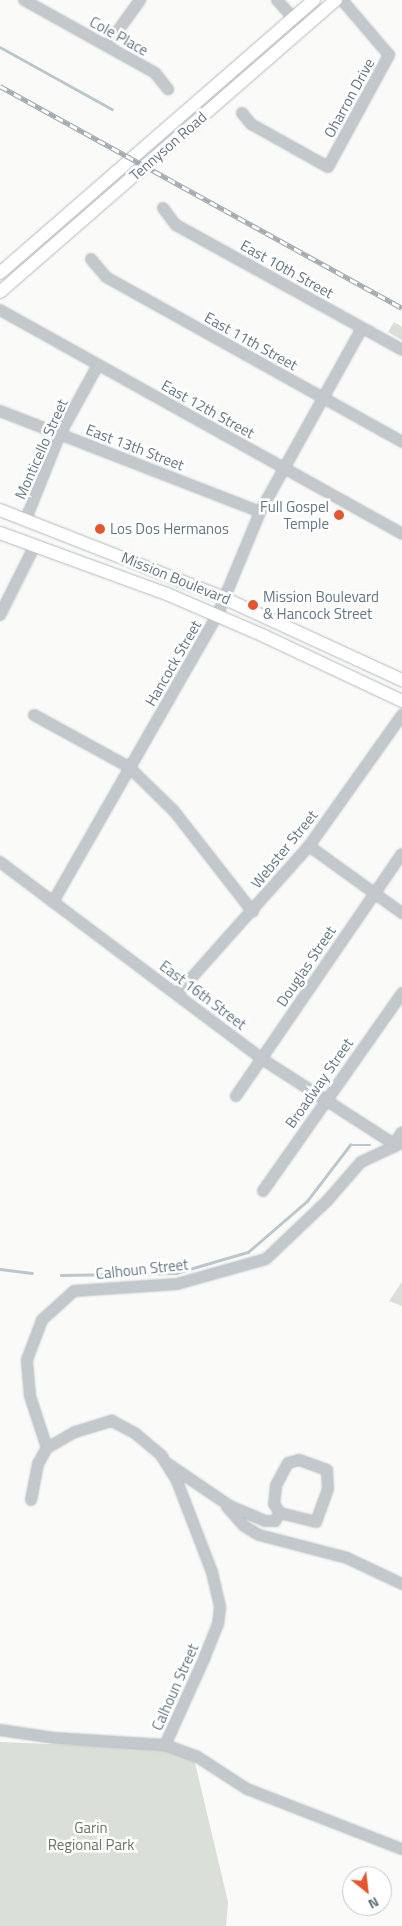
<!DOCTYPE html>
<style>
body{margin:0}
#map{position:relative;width:402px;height:1926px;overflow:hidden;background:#fafaf8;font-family:"Titillium Web",sans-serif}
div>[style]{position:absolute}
.green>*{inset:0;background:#dadfd7}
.stream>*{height:2.5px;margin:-1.25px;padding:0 1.25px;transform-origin:1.25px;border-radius:1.25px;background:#bbc7cb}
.roads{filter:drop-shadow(0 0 1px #b5babe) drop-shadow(0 0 1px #b5babe)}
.minor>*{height:10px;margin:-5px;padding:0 5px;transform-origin:5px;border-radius:5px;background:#c3c8cc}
.major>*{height:12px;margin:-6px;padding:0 6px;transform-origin:6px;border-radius:6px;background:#fff}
.rail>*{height:4.5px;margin-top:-2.25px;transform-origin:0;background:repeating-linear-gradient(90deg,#fff 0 8px,#a2aab0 0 16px);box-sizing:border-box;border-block:1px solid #a2aab0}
.dots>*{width:14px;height:14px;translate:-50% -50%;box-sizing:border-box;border:2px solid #fff;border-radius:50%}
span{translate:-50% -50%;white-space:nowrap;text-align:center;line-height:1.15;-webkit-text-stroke:5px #fff;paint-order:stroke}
.street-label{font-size:15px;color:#657683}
.poi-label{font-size:15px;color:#657683}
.right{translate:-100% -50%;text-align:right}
.left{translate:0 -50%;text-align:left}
.park-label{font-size:15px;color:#687a64}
.north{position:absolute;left:342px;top:1866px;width:50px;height:50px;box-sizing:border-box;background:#fff;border:1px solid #c1c8cd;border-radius:50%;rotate:151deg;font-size:14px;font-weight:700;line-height:20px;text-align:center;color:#657683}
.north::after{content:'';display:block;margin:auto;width:18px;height:22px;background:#e4572e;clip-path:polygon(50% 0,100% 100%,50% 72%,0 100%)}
</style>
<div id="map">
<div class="green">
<div style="clip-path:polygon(394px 322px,402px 327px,402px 340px,388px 332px)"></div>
<div style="clip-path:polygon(402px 1282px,402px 1306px,389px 1301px)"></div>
<div style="clip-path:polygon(0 1742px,192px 1750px,228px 1902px,226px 1926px,0 1926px)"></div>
</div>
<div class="stream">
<div style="left:0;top:47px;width:128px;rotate:29deg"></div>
<div style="left:0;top:1269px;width:32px;rotate:7deg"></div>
<div style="left:61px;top:1275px;width:115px;rotate:-1deg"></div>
<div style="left:176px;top:1273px;width:75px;rotate:-16.3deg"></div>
<div style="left:248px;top:1252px;width:78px;rotate:-40.8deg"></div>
<div style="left:307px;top:1201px;width:71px;rotate:-52.5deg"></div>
<div style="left:350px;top:1145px;width:20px"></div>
</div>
<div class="roads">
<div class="minor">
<div style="left:24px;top:0;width:150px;rotate:29.1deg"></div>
<div style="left:155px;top:73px;width:21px;rotate:51deg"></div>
<div style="left:277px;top:0;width:39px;rotate:48deg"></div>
<div style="left:107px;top:46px;width:57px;rotate:-54.3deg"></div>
<div style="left:242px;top:113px;width:14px;rotate:51deg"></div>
<div style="left:251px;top:124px;width:88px;rotate:29.2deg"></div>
<div style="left:328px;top:167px;width:128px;rotate:-61.4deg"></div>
<div style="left:389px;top:55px;width:72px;rotate:-130.5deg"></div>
<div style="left:163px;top:208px;width:21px;rotate:53deg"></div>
<div style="left:176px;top:225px;width:258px;rotate:28.9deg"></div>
<div style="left:91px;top:259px;width:23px;rotate:50deg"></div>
<div style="left:106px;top:277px;width:339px;rotate:29.1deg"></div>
<div style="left:0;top:310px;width:460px;rotate:29.1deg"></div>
<div style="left:0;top:411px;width:279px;rotate:21.2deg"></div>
<div style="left:26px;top:519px;width:92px;rotate:-68.2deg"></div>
<div style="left:60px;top:434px;width:79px;rotate:-61.2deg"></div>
<div style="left:0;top:615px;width:78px;rotate:-63.4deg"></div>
<div style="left:34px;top:715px;width:108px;rotate:28.7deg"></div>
<div style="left:129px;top:767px;width:63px;rotate:44.4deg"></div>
<div style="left:174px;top:811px;width:128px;rotate:52deg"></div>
<div style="left:309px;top:846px;width:115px;rotate:35.8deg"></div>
<div style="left:0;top:862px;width:328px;rotate:36.9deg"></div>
<div style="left:262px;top:1059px;width:157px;rotate:32.8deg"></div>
<div style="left:394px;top:1144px;width:14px;rotate:-56deg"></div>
<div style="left:53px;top:902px;width:330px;rotate:-60.2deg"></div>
<div style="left:217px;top:616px;width:113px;rotate:-67.5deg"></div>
<div style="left:260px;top:512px;width:210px;rotate:-61deg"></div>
<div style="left:178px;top:993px;width:197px;rotate:-48.3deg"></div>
<div style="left:309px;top:846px;width:161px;rotate:-54.6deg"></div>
<div style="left:236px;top:1096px;width:293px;rotate:-55.6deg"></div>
<div style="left:263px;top:1191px;width:242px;rotate:-54.9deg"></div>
<div style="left:47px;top:1448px;width:55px;rotate:-108.1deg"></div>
<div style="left:30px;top:1396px;width:36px;rotate:-95deg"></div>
<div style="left:27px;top:1360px;width:43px;rotate:-69.4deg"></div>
<div style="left:42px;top:1320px;width:43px;rotate:-42.2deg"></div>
<div style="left:74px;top:1291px;width:103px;rotate:-3.9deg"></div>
<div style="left:177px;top:1284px;width:92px;rotate:-15.7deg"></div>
<div style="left:266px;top:1259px;width:84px;rotate:-43.6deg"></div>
<div style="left:327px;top:1201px;width:52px;rotate:-48.9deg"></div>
<div style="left:361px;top:1162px;width:45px;rotate:-24.9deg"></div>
<div style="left:168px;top:1464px;width:75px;rotate:34.1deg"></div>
<div style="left:230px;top:1506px;width:38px;rotate:23deg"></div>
<div style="left:265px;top:1521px;width:10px"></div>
<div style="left:275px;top:1521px;width:9px;rotate:-58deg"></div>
<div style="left:280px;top:1513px;width:37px;rotate:14deg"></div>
<div style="left:316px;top:1522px;width:35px;rotate:-70deg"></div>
<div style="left:328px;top:1489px;width:19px;rotate:-93deg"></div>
<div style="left:327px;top:1470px;width:30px;rotate:-160deg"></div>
<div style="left:299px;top:1460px;width:11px;rotate:165deg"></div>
<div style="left:288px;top:1463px;width:26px;rotate:118deg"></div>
<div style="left:276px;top:1486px;width:18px;rotate:96deg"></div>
<div style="left:274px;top:1504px;width:11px;rotate:56deg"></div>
<div style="left:31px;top:1500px;width:37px;rotate:-79deg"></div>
<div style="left:38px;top:1464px;width:18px;rotate:-61deg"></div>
<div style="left:47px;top:1448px;width:32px;rotate:-30deg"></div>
<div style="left:75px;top:1432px;width:39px;rotate:-17deg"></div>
<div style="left:112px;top:1421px;width:27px;rotate:28deg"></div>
<div style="left:136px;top:1434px;width:33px;rotate:40deg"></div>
<div style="left:161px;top:1455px;width:31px;rotate:58deg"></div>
<div style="left:177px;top:1481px;width:97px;rotate:69deg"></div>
<div style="left:212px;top:1572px;width:37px;rotate:77deg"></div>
<div style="left:220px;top:1608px;width:16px;rotate:97deg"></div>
<div style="left:218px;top:1624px;width:35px;rotate:112deg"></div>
<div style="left:205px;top:1657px;width:97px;rotate:114.4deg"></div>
<div style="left:227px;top:1507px;width:25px;rotate:48deg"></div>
<div style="left:244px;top:1526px;width:17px;rotate:31deg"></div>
<div style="left:259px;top:1535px;width:91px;rotate:14.6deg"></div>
<div style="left:347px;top:1558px;width:61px;rotate:25.3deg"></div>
<div style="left:0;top:1730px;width:56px;rotate:8.3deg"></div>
<div style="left:55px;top:1738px;width:110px;rotate:3.6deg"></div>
<div style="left:165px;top:1745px;width:33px;rotate:20deg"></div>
<div style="left:196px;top:1756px;width:61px;rotate:32.9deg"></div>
<div style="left:247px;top:1789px;width:166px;rotate:21.2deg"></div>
</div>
<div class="major">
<div style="left:0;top:273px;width:416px;rotate:-41deg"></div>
<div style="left:0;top:292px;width:445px;rotate:-41deg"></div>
<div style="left:0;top:510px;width:233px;rotate:21.4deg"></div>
<div style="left:217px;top:595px;width:204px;rotate:24.7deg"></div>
<div style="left:0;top:533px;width:178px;rotate:20.1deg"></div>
<div style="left:167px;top:594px;width:106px;rotate:23.4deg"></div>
<div style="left:264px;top:636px;width:153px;rotate:25.2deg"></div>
</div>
</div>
<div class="rail">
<div style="left:0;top:86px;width:459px;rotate:28.9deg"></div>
</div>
<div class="dots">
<div style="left:339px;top:515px;background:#e4572e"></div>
<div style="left:100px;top:529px;background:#e4572e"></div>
<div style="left:253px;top:605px;background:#e4572e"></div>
</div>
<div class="street-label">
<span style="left:119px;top:36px;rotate:29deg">Cole Place</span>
<span style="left:349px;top:98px;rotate:-61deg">Oharron Drive</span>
<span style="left:168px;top:146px;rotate:-41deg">Tennyson Road</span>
<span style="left:287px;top:269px;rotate:29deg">East 10th Street</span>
<span style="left:251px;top:341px;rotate:29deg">East 11th Street</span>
<span style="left:208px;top:409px;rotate:29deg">East 12th Street</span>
<span style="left:135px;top:447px;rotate:21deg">East 13th Street</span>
<span style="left:41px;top:449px;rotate:-66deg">Monticello Street</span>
<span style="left:176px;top:578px;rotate:22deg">Mission Boulevard</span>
<span style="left:173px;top:663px;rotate:-60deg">Hancock Street</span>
<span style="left:284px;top:849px;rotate:-51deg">Webster Street</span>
<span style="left:306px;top:966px;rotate:-56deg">Douglas Street</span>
<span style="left:203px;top:995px;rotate:37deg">East 16th Street</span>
<span style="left:319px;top:1083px;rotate:-55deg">Broadway Street</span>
<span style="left:142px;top:1269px;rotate:-6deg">Calhoun Street</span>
<span style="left:175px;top:1687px;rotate:-66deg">Calhoun Street</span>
</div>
<div class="poi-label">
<span class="right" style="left:329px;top:515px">Full Gospel<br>Temple</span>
<span class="left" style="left:110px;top:529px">Los Dos Hermanos</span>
<span class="left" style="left:263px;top:605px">Mission Boulevard<br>&amp; Hancock Street</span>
</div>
<div class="park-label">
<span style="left:91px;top:1836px">Garin<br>Regional Park</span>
</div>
<div class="north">N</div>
</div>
